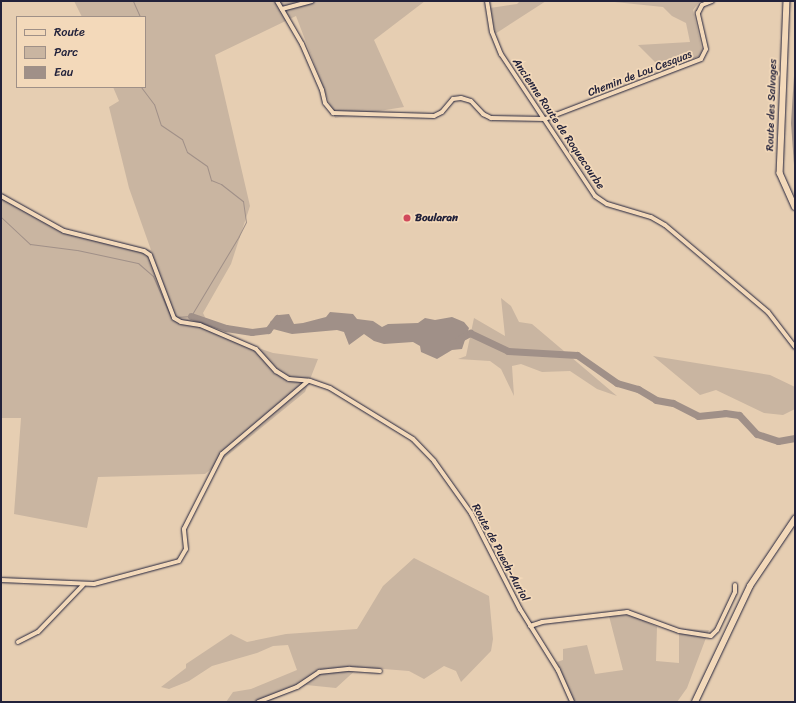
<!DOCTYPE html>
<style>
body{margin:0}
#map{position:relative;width:796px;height:703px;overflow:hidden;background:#e6ceb2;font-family:Sriracha,sans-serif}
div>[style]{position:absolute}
.green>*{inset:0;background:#c9b5a1}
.water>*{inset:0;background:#a09088}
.stream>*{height:1px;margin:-0.5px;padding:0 0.5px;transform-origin:0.5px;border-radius:0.5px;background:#a09088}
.river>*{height:7px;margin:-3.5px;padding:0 3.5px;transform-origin:3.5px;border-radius:3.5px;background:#a09088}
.roads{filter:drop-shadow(0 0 1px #22223b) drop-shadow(0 0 1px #22223b)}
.minor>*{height:4px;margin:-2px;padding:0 2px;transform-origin:2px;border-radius:2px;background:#f3d9ba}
.major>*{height:5.5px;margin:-2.75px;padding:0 2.75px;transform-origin:2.75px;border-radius:2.75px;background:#f3d9ba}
.dots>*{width:11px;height:11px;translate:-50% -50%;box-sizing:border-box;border:2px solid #f3d9ba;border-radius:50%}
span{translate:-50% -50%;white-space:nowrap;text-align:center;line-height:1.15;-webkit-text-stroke:3.5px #f3d9ba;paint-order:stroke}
.street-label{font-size:11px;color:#22223b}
.poi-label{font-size:11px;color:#22223b;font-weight:700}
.left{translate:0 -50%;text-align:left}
.frame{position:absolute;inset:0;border:2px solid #22223b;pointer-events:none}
.legend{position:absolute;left:16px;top:16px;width:130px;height:72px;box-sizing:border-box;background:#f3d9ba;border:1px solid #9f9087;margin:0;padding:5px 7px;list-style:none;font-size:12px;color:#22223b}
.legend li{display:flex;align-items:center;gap:8px;height:20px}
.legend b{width:20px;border:1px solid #9f9087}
</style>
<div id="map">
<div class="green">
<div style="clip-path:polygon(74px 1px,425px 1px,374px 40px,404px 107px,335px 118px,296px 16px,215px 55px,250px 206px,231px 264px,203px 313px,212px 332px,273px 353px,318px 359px,305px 392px,205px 474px,98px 477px,87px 528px,14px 514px,21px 418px,1px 418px,1px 194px,65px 230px,151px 250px,129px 188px,109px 107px,119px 101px,113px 87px,145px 87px,145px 17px,82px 17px)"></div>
<div style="clip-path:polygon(520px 1px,546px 1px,495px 34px,490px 8px,517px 4px)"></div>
<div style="clip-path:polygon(605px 1px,700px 1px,693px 10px,702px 50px,701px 55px,665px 72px,638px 45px,690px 42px,686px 23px,672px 16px,663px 7px)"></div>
<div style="clip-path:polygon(501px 298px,511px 306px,519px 322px,532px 324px,617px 396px,597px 389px,570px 371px,542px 372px,521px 364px,512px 366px,514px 396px,501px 369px,490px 361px,458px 359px,466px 356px,474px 318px,505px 336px)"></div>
<div style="clip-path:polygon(653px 356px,770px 375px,795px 387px,795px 409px,783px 415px,764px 413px,716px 390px,700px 395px)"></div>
<div style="clip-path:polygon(414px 558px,489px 596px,493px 639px,491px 651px,461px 682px,456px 671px,444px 666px,424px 679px,409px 671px,359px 667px,336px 688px,306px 685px,267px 702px,226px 702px,233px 692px,251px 689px,297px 670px,288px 645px,273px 646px,257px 653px,212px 666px,189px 681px,169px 689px,161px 687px,186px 668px,186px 664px,231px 634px,247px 642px,286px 634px,357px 629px,383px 586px)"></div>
<div style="clip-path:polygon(632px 615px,657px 627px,656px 661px,679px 663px,679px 629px,709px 630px,687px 688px,677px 702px,568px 702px,571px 697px,557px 662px,563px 660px,563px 649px,587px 645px,595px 674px,623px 670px,609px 616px)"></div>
</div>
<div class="water">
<div style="clip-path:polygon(795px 60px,795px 179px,791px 123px)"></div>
<div style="clip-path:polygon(330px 312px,353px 314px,357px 319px,373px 321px,382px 327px,388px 324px,418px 323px,425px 318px,435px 320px,452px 317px,464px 322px,469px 328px,462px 349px,452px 350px,437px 359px,421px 352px,420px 346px,413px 342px,384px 344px,374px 341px,364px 334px,349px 345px,344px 332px,337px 330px,292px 334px,273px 329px,270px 322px,279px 315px,289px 314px,294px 324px,303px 323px,326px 317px)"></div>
</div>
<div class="stream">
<div style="left:133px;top:1px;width:17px;rotate:66deg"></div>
<div style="left:145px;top:45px;width:5px;rotate:90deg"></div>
<div style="left:141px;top:87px;width:21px;rotate:53deg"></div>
<div style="left:154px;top:104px;width:22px;rotate:72deg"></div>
<div style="left:161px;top:125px;width:25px;rotate:34deg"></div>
<div style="left:182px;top:139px;width:14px;rotate:69deg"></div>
<div style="left:187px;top:152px;width:24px;rotate:35deg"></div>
<div style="left:207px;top:166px;width:15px;rotate:74deg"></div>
<div style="left:211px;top:180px;width:11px;rotate:22deg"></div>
<div style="left:221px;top:184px;width:28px;rotate:38deg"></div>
<div style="left:243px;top:201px;width:21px;rotate:82deg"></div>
<div style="left:246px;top:222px;width:16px;rotate:117deg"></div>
<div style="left:239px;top:236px;width:93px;rotate:121deg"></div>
<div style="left:191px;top:316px;width:15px;rotate:176deg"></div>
<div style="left:1px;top:217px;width:40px;rotate:43deg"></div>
<div style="left:30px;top:244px;width:47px;rotate:7.3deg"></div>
<div style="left:77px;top:250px;width:62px;rotate:12deg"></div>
<div style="left:138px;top:263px;width:20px;rotate:41deg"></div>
<div style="left:153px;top:276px;width:45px;rotate:66.3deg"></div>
</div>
<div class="river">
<div style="left:191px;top:316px;width:37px;rotate:19deg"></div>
<div style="left:226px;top:328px;width:26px;rotate:9deg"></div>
<div style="left:252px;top:332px;width:16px;rotate:-7deg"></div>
<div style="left:268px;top:330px;width:15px;rotate:-53deg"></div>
<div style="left:459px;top:339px;width:13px;rotate:-29deg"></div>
<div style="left:470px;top:333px;width:42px;rotate:25.3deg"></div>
<div style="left:508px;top:351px;width:69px;rotate:3.3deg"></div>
<div style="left:577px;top:355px;width:49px;rotate:35deg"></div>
<div style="left:617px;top:383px;width:22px;rotate:16deg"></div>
<div style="left:638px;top:389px;width:21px;rotate:31deg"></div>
<div style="left:656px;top:400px;width:17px;rotate:10deg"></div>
<div style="left:673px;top:403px;width:28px;rotate:27deg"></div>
<div style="left:698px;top:416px;width:27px;rotate:-6deg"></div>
<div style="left:725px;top:413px;width:14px;rotate:8deg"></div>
<div style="left:739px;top:415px;width:26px;rotate:47deg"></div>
<div style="left:757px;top:434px;width:22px;rotate:18deg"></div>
<div style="left:778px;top:441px;width:17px;rotate:-10deg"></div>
</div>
<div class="roads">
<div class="minor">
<div style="left:277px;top:1px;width:50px;rotate:59.8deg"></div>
<div style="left:302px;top:44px;width:50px;rotate:66.5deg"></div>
<div style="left:322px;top:90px;width:13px;rotate:77deg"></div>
<div style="left:325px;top:103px;width:13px;rotate:51deg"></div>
<div style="left:333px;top:113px;width:101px;rotate:1.7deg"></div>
<div style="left:434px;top:116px;width:9px;rotate:-27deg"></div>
<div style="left:442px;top:112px;width:17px;rotate:-50deg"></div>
<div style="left:453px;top:99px;width:8px;rotate:-7deg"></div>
<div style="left:461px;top:98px;width:10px;rotate:17deg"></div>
<div style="left:471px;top:101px;width:18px;rotate:47deg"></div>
<div style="left:483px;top:114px;width:9px;rotate:27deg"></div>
<div style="left:491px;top:118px;width:54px;rotate:1.1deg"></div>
<div style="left:545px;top:119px;width:167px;rotate:-21deg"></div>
<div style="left:701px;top:59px;width:11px;rotate:-63deg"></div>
<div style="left:706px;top:49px;width:37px;rotate:-103deg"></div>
<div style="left:698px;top:13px;width:9px;rotate:-63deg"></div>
<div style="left:702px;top:5px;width:11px;rotate:-22deg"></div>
<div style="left:487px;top:1px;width:31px;rotate:81deg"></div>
<div style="left:492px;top:32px;width:24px;rotate:68deg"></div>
<div style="left:501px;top:54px;width:170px;rotate:56.5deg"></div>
<div style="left:595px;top:196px;width:14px;rotate:34deg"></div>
<div style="left:607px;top:204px;width:46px;rotate:16.5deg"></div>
<div style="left:651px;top:217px;width:16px;rotate:30deg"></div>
<div style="left:665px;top:225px;width:135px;rotate:40.2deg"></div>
<div style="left:768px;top:312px;width:44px;rotate:52.4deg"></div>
<div style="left:282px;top:9px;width:31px;rotate:-15deg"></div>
<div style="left:1px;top:196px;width:72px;rotate:29.1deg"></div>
<div style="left:64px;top:231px;width:82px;rotate:14deg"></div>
<div style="left:144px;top:251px;width:7px;rotate:34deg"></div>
<div style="left:150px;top:255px;width:67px;rotate:69.1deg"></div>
<div style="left:174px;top:318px;width:8px;rotate:30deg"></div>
<div style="left:181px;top:322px;width:19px;rotate:9deg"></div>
<div style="left:200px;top:325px;width:61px;rotate:23.2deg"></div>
<div style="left:256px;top:349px;width:30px;rotate:48deg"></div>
<div style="left:276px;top:371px;width:15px;rotate:32deg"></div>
<div style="left:289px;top:379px;width:21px;rotate:5deg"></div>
<div style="left:310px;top:381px;width:21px;rotate:19deg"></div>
<div style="left:330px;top:388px;width:97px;rotate:31.6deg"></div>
<div style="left:413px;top:439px;width:30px;rotate:46deg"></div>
<div style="left:434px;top:461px;width:64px;rotate:54.6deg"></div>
<div style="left:471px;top:513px;width:108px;rotate:63deg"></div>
<div style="left:520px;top:609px;width:72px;rotate:58.1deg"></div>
<div style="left:558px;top:670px;width:35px;rotate:66deg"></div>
<div style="left:1px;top:580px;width:93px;rotate:2.5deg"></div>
<div style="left:94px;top:584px;width:88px;rotate:-15.1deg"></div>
<div style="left:179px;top:561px;width:14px;rotate:-60deg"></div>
<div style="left:186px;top:549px;width:20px;rotate:-96deg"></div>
<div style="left:184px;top:529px;width:84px;rotate:-63.1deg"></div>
<div style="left:222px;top:454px;width:113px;rotate:-40.3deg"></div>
<div style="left:530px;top:626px;width:13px;rotate:-18deg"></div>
<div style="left:542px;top:622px;width:86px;rotate:-6.7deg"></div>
<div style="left:627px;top:612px;width:55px;rotate:20.1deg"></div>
<div style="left:679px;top:631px;width:32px;rotate:9deg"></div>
<div style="left:711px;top:636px;width:8px;rotate:-45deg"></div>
<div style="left:717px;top:630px;width:42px;rotate:-64.7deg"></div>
<div style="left:735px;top:592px;width:7px;rotate:-90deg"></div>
<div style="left:18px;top:642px;width:22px;rotate:-27deg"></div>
<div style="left:38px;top:632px;width:65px;rotate:-46.2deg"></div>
<div style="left:258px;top:702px;width:42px;rotate:-21deg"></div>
<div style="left:297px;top:687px;width:27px;rotate:-34deg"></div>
<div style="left:319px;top:672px;width:31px;rotate:-6deg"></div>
<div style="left:350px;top:669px;width:30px;rotate:4deg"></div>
</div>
<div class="major">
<div style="left:787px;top:1px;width:172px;rotate:92.3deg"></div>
<div style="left:780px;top:173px;width:37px;rotate:66deg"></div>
<div style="left:695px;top:702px;width:128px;rotate:-64.6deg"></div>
<div style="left:750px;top:586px;width:81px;rotate:-56.1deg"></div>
</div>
</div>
<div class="dots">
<div style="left:407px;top:218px;background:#d1495b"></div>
</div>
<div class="street-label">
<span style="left:640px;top:74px;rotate:-21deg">Chemin de Lou Cesquas</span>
<span style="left:772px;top:105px;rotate:-88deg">Route des Salvages</span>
<span style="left:558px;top:124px;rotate:56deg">Ancienne Route de Roquecourbe</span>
<span style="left:500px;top:553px;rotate:62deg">Route de Puech-Auriol</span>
</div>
<div class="poi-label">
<span class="left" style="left:415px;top:218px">Boularan</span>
</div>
<div class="frame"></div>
<ul class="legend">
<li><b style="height:5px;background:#f3d9ba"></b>Route</li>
<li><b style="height:11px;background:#c9b5a1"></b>Parc</li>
<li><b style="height:11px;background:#a09088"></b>Eau</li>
</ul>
</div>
